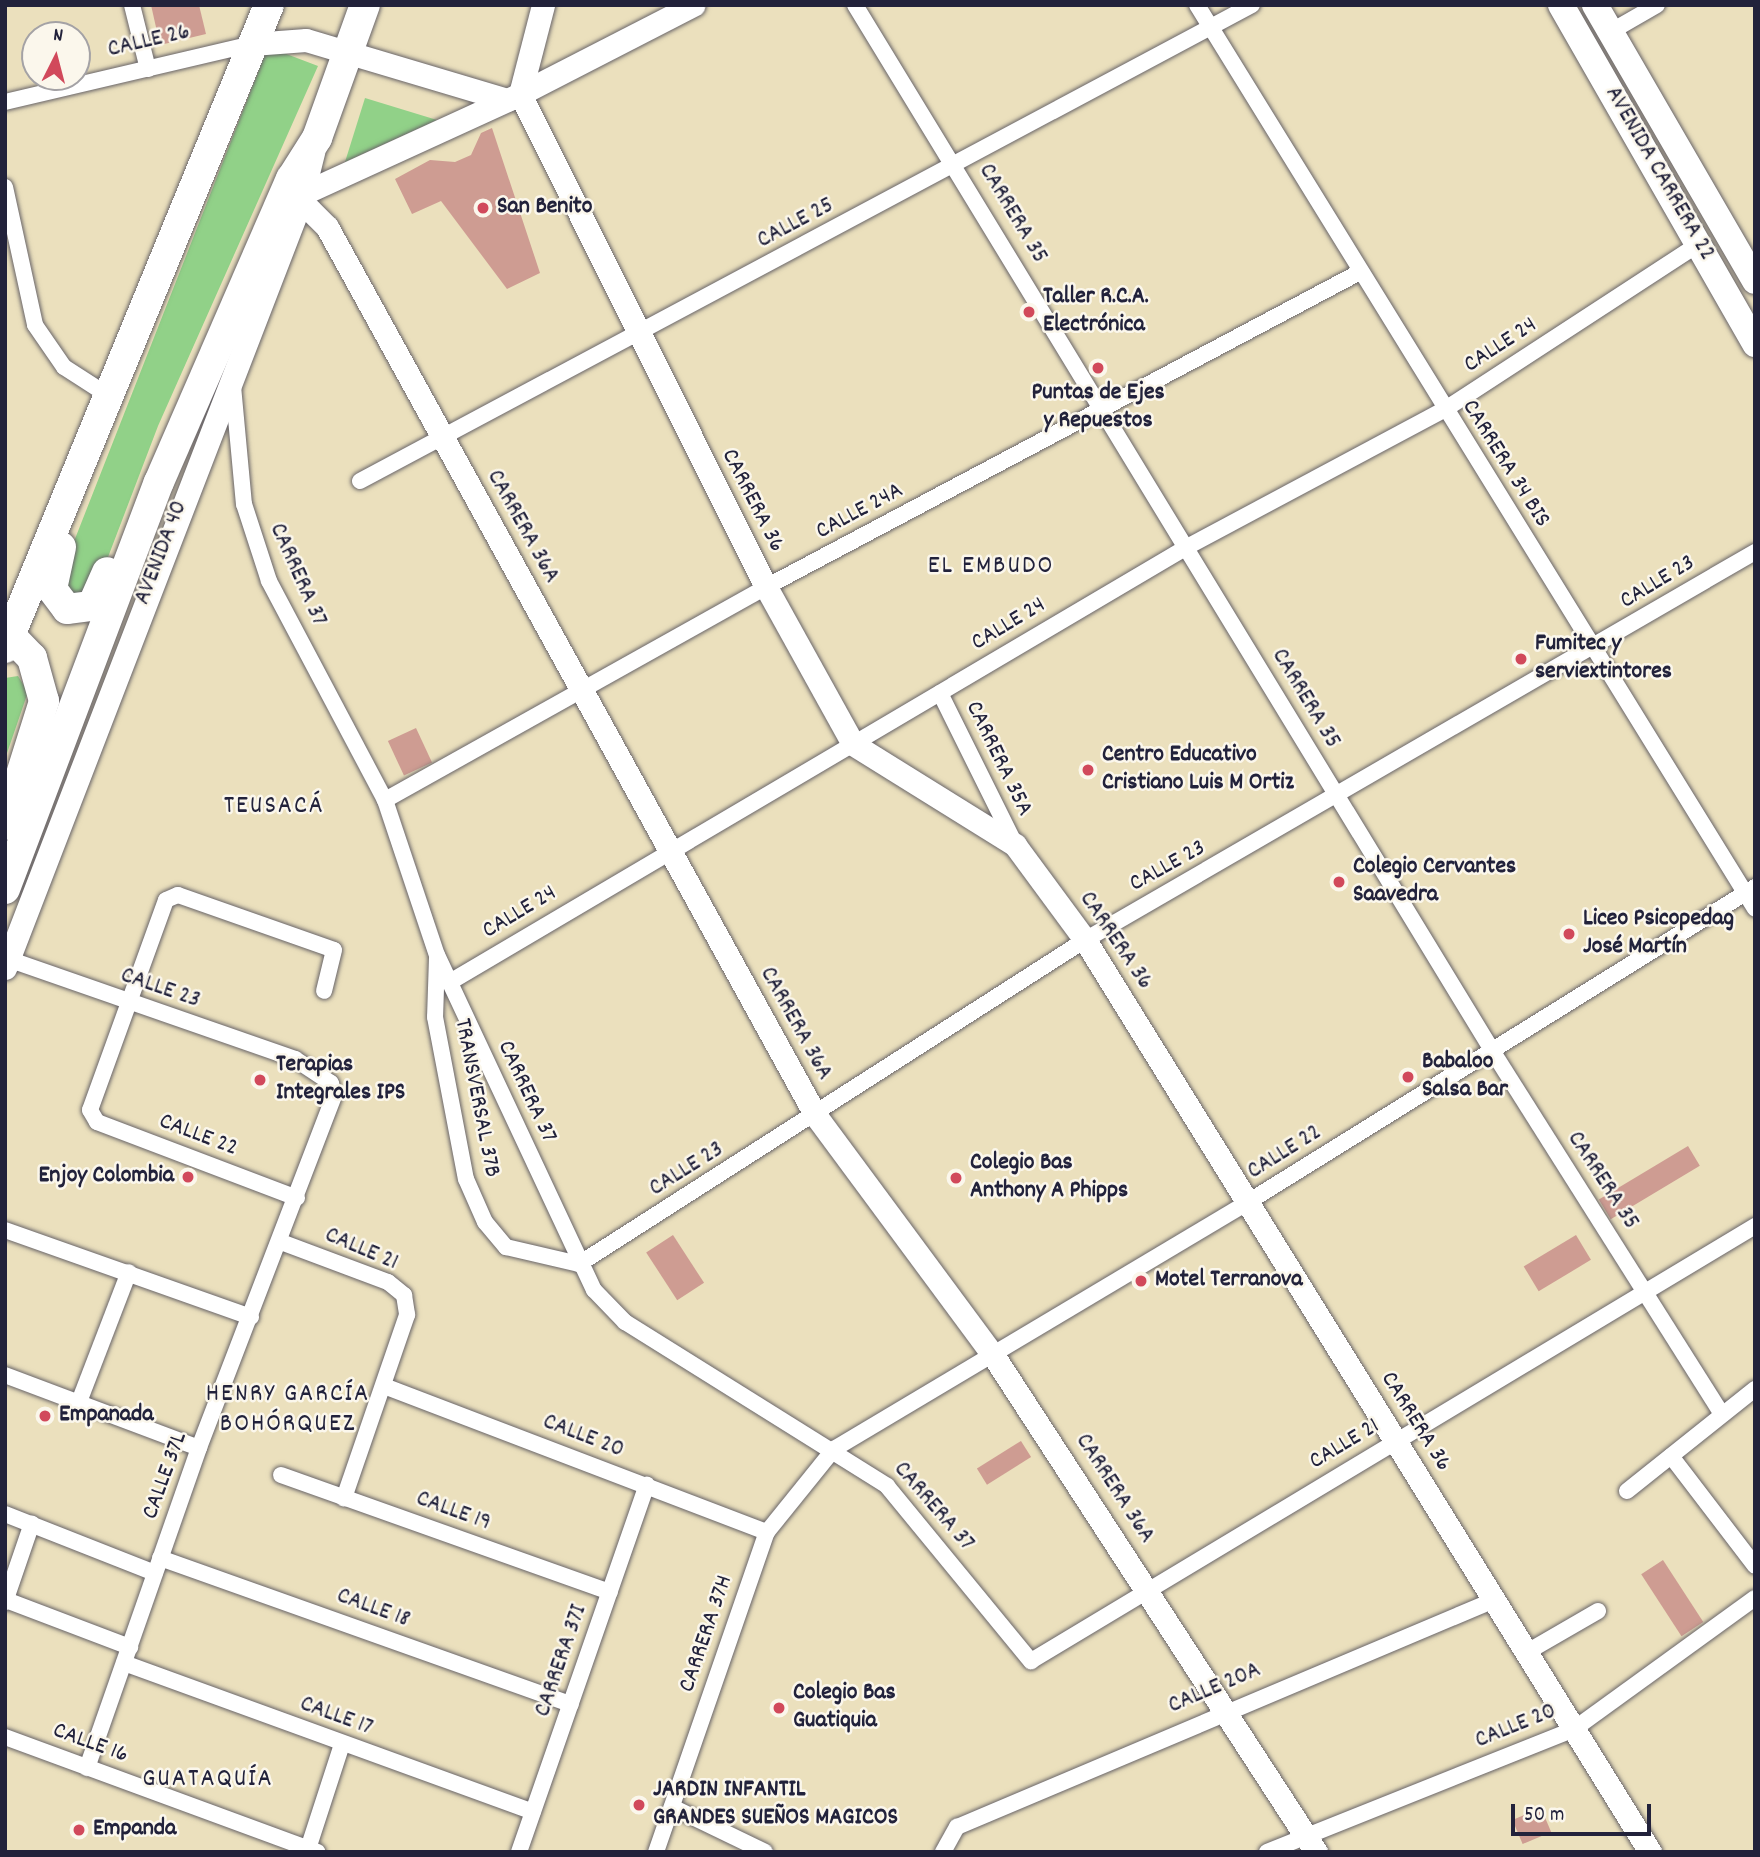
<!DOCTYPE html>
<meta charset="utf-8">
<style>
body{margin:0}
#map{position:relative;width:1760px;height:1857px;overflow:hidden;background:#ebe0bd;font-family:Dekko,sans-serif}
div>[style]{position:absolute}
.green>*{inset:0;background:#91d188}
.building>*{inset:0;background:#ce9c92;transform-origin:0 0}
.roads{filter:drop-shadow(0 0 2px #686468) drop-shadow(0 0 2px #686468)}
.street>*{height:16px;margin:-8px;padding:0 8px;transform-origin:8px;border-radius:8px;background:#fff}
.secondary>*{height:23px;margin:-11.5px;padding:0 11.5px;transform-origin:11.5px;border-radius:11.5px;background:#fff}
.primary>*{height:26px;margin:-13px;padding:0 13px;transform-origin:13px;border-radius:13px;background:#fff}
.highway>*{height:30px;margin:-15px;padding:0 15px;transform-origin:15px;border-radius:15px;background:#fff}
.dots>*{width:19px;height:19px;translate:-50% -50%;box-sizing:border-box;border:4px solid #fbf7ec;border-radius:50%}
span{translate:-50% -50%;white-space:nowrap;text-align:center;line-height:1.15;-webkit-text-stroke:5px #fbf7ec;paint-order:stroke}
.street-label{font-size:24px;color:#22223b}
.poi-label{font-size:24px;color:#22223b;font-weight:700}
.left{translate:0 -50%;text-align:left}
.right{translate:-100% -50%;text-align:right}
.neighbourhood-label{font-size:26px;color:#22223b;letter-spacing:2px}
.frame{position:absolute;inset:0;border:7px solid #22223b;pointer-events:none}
.north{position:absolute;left:21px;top:21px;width:70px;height:70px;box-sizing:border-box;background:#fbf7ec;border:2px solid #a4a2a5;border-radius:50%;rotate:6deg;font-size:19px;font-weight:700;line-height:28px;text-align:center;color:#22223b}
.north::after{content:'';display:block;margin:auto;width:24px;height:32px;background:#d1495b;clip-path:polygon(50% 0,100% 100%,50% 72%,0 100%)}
.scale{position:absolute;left:1511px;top:1804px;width:140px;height:32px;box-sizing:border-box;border:4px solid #22223b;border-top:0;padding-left:9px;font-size:21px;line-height:24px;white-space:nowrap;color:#22223b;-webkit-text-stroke:5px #fbf7ec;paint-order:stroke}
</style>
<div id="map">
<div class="green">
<div style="clip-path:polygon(268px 47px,318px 66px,158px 426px,105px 565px,75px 604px,62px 572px)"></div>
<div style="clip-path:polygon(365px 98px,437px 120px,345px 162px)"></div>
<div style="clip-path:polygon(18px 676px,28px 692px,5px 759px,5px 678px)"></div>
</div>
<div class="building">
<div style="clip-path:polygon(151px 5px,199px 5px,206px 34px,160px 45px)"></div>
<div style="clip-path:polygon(492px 128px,540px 273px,507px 289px,441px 201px,412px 214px,395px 179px,430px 160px,455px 162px,471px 155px,481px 133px)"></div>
<div style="left:416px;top:728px;width:38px;height:31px;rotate:65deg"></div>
<div style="left:1688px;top:1146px;width:23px;height:104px;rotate:59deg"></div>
<div style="left:673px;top:1235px;width:57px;height:32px;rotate:57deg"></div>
<div style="left:1576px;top:1235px;width:29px;height:61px;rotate:59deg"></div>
<div style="left:1021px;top:1441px;width:19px;height:52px;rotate:58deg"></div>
<div style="left:1663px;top:1560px;width:74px;height:26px;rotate:57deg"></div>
<div style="left:1541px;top:1808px;width:26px;height:31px;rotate:67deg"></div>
</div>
<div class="roads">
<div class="street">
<div style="left:132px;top:5px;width:66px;rotate:76deg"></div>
<div style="left:855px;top:5px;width:1226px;rotate:58.64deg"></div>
<div style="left:1493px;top:1052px;width:427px;rotate:57.7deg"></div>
<div style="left:1197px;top:5px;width:1062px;rotate:58.31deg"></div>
<div style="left:1610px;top:32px;width:54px;rotate:-29.9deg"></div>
<div style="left:5px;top:102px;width:254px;rotate:-13.2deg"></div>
<div style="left:5px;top:187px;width:141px;rotate:77.7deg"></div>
<div style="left:35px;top:325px;width:51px;rotate:55.4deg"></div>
<div style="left:64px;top:367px;width:54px;rotate:32.8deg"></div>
<div style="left:233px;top:386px;width:119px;rotate:84.7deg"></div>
<div style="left:244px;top:504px;width:81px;rotate:72deg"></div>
<div style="left:269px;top:581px;width:248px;rotate:62.1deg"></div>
<div style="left:385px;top:800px;width:163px;rotate:71.5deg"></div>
<div style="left:437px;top:955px;width:370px;rotate:64.9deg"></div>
<div style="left:594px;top:1290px;width:45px;rotate:45.9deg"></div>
<div style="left:625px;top:1322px;width:309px;rotate:32deg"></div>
<div style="left:887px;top:1486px;width:227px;rotate:50.6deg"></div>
<div style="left:1031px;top:1661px;width:845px;rotate:-31deg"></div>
<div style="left:360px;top:481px;width:1011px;rotate:-28.09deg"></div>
<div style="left:940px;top:693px;width:169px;rotate:63.6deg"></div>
<div style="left:385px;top:800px;width:436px;rotate:-29.2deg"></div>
<div style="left:766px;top:587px;width:672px;rotate:-27.94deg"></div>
<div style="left:437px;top:958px;width:59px;rotate:91.9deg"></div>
<div style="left:435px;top:1017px;width:165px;rotate:79.2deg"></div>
<div style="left:466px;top:1179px;width:47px;rotate:66.2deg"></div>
<div style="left:485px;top:1222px;width:33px;rotate:50deg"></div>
<div style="left:506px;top:1247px;width:75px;rotate:13.1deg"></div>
<div style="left:579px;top:1264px;width:601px;rotate:-32.63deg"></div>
<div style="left:1085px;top:940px;width:774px;rotate:-30.08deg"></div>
<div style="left:8px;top:959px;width:304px;rotate:19.2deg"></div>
<div style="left:295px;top:1059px;width:43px;rotate:33.7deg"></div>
<div style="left:331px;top:1083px;width:13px;rotate:77deg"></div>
<div style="left:334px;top:1096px;width:377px;rotate:111deg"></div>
<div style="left:199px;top:1448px;width:339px;rotate:109.3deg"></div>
<div style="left:450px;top:982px;width:856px;rotate:-30.55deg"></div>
<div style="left:1187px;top:547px;width:291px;rotate:-28.1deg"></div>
<div style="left:1444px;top:410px;width:304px;rotate:-33.1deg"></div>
<div style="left:297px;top:1198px;width:214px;rotate:-159.2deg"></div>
<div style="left:97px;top:1122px;width:14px;rotate:-120deg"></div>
<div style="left:90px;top:1110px;width:223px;rotate:-70.1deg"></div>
<div style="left:166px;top:900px;width:13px;rotate:-23deg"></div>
<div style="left:178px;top:895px;width:165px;rotate:19.4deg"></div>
<div style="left:334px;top:950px;width:42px;rotate:103.7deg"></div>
<div style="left:5px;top:1230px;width:261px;rotate:19.5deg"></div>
<div style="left:281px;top:1242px;width:114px;rotate:20.5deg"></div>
<div style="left:388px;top:1282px;width:21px;rotate:39deg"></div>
<div style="left:404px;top:1295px;width:20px;rotate:81deg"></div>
<div style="left:407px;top:1315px;width:194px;rotate:109deg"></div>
<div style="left:5px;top:1375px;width:207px;rotate:20.6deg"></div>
<div style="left:384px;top:1386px;width:410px;rotate:20.9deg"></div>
<div style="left:79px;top:1402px;width:139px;rotate:-69deg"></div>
<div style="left:1671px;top:1456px;width:138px;rotate:52.6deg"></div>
<div style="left:281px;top:1475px;width:349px;rotate:19.6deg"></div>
<div style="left:1627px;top:1491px;width:164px;rotate:-38.6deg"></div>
<div style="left:5px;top:1514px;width:161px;rotate:21.5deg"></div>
<div style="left:160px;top:1558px;width:436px;rotate:19.6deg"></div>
<div style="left:6px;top:1600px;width:133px;rotate:20.8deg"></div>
<div style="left:5px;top:1602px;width:83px;rotate:-71.1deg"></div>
<div style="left:1527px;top:1652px;width:82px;rotate:-30deg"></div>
<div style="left:124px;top:1663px;width:435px;rotate:20deg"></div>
<div style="left:5px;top:1737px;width:333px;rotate:20.2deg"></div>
<div style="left:672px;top:1807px;width:103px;rotate:25.8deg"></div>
<div style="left:307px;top:1852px;width:114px;rotate:-72deg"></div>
<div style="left:519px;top:1852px;width:389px;rotate:-70.8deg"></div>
<div style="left:656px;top:1852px;width:339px;rotate:-70.9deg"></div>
<div style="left:767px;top:1532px;width:107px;rotate:-51.1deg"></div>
<div style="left:834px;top:1449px;width:482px;rotate:-30.8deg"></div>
<div style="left:1248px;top:1202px;width:597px;rotate:-31.85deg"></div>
<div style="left:943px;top:1852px;width:29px;rotate:-61deg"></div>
<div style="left:957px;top:1827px;width:583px;rotate:-22.91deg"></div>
<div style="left:1267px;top:1852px;width:331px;rotate:-21.8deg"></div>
<div style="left:1574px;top:1729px;width:223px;rotate:-35.9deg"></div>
</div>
<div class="secondary">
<div style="left:252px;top:44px;width:54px;rotate:-4.2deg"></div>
<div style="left:306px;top:40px;width:210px;rotate:16.6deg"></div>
<div style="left:520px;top:94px;width:551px;rotate:63.48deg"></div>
<div style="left:766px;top:587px;width:179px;rotate:61deg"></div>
<div style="left:853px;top:744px;width:191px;rotate:31.9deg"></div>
<div style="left:1015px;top:845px;width:118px;rotate:53.6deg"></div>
<div style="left:1085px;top:940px;width:1073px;rotate:58.22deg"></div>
<div style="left:520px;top:94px;width:92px;rotate:-75.5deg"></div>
<div style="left:304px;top:193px;width:238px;rotate:-24.6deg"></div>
<div style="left:520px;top:94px;width:195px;rotate:-27.2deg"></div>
<div style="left:301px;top:201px;width:37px;rotate:45deg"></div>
<div style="left:327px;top:227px;width:1015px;rotate:61.19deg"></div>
<div style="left:816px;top:1116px;width:297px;rotate:53.5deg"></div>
<div style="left:993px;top:1355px;width:593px;rotate:56.98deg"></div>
<div style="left:5px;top:968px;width:822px;rotate:-68.9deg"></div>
<div style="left:301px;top:201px;width:49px;rotate:-76deg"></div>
</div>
<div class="primary">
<div style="left:1561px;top:5px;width:391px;rotate:60.2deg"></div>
<div style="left:1595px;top:5px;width:319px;rotate:59.9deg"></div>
</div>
<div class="highway">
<div style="left:61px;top:547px;width:43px;rotate:102.1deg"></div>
<div style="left:52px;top:589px;width:25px;rotate:53deg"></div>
<div style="left:67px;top:609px;width:25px;rotate:-7deg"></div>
<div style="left:92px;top:606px;width:37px;rotate:-66deg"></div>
<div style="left:5px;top:648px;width:695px;rotate:-67.68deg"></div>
<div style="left:5px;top:825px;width:130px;rotate:-72.5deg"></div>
<div style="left:44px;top:701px;width:45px;rotate:-105.6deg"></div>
<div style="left:32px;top:658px;width:32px;rotate:-134deg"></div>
<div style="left:5px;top:889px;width:435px;rotate:-69.3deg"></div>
<div style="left:159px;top:482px;width:331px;rotate:-66.5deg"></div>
<div style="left:291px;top:179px;width:49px;rotate:-57.6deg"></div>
<div style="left:317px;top:138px;width:141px;rotate:-70.2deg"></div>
<div style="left:5px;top:961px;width:4px;rotate:-34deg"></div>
</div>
</div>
<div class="dots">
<div style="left:483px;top:208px;background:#d1495b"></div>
<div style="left:1029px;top:312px;background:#d1495b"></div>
<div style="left:1098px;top:368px;background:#d1495b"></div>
<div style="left:1521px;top:659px;background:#d1495b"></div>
<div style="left:1088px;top:770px;background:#d1495b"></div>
<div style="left:1339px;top:882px;background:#d1495b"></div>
<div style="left:1569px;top:934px;background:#d1495b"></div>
<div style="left:1408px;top:1077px;background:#d1495b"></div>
<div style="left:260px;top:1080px;background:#d1495b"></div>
<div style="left:188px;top:1177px;background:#d1495b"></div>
<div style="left:956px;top:1178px;background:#d1495b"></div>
<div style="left:1141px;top:1281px;background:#d1495b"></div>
<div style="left:45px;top:1416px;background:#d1495b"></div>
<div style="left:779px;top:1708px;background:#d1495b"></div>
<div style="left:639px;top:1805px;background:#d1495b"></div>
<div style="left:79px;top:1830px;background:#d1495b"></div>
</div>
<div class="street-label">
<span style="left:149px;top:42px;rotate:-13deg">CALLE 26</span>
<span style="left:1659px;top:174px;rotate:60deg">AVENIDA CARRERA 22</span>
<span style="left:1012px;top:214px;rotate:59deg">CARRERA 35</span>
<span style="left:796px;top:224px;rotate:-28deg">CALLE 25</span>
<span style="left:1501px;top:346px;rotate:-33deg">CALLE 24</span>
<span style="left:1505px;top:464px;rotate:58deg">CARRERA 34 BIS</span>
<span style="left:752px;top:501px;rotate:63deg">CARRERA 36</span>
<span style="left:860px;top:512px;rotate:-28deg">CALLE 24A</span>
<span style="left:522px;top:527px;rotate:61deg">CARRERA 36A</span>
<span style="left:162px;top:553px;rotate:-69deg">AVENIDA 40</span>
<span style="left:297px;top:575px;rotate:66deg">CARRERA 37</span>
<span style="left:1658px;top:583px;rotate:-31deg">CALLE 23</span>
<span style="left:1009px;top:625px;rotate:-31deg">CALLE 24</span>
<span style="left:1305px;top:699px;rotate:59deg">CARRERA 35</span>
<span style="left:998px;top:759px;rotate:64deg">CARRERA 35A</span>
<span style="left:1168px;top:867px;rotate:-29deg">CALLE 23</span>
<span style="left:520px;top:913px;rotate:-31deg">CALLE 24</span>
<span style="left:1115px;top:941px;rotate:56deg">CARRERA 36</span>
<span style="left:160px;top:989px;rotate:19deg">CALLE 23</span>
<span style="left:795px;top:1024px;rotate:61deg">CARRERA 36A</span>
<span style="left:526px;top:1092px;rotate:65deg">CARRERA 37</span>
<span style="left:476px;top:1098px;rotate:79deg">TRANSVERSAL 37B</span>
<span style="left:198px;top:1136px;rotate:21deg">CALLE 22</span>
<span style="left:1285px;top:1153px;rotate:-32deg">CALLE 22</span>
<span style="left:687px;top:1170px;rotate:-32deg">CALLE 23</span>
<span style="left:1602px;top:1181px;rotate:57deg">CARRERA 35</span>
<span style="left:361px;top:1250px;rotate:23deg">CALLE 21</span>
<span style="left:1415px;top:1422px;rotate:58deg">CARRERA 36</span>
<span style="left:583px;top:1437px;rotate:21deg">CALLE 20</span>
<span style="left:1345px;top:1445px;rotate:-31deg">CALLE 21</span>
<span style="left:166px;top:1476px;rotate:-70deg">CALLE 37L</span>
<span style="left:1114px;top:1489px;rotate:57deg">CARRERA 36A</span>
<span style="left:933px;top:1507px;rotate:49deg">CARRERA 37</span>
<span style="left:453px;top:1512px;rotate:20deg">CALLE 19</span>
<span style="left:373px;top:1609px;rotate:20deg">CALLE 18</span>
<span style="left:707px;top:1634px;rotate:-71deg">CARRERA 37H</span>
<span style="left:562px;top:1661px;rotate:-71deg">CARRERA 37I</span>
<span style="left:1215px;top:1689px;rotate:-23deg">CALLE 20A</span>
<span style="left:336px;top:1717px;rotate:20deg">CALLE 17</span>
<span style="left:1516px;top:1727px;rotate:-22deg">CALLE 20</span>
<span style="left:90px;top:1744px;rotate:20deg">CALLE 16</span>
</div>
<div class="poi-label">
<span class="left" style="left:497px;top:208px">San Benito</span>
<span class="left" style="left:1043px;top:312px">Taller R.C.A.<br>Electrónica</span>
<span style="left:1098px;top:408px">Puntas de Ejes<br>y Repuestos</span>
<span class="left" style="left:1535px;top:659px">Fumitec y<br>serviextintores</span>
<span class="left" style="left:1102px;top:770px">Centro Educativo<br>Cristiano Luis M Ortiz</span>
<span class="left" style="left:1353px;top:882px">Colegio Cervantes<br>Saavedra</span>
<span class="left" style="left:1583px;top:934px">Liceo Psicopedag<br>José Martín</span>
<span class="left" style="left:1422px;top:1077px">Babaloo<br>Salsa Bar</span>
<span class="left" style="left:276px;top:1080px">Terapias<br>Integrales IPS</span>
<span class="left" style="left:970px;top:1178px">Colegio Bas<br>Anthony A Phipps</span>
<span class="right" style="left:174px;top:1177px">Enjoy Colombia</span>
<span class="left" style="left:1155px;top:1281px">Motel Terranova</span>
<span class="left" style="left:59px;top:1416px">Empanada</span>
<span class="left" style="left:793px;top:1708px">Colegio Bas<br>Guatiquia</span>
<span class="left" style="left:653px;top:1805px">JARDIN INFANTIL<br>GRANDES SUEÑOS MAGICOS</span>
<span class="left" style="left:93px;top:1830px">Empanda</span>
</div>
<div class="neighbourhood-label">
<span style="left:991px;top:567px">EL EMBUDO</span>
<span style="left:274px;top:807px">TEUSACÁ</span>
<span style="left:288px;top:1410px">HENRY GARCÍA<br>BOHÓRQUEZ</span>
<span style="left:208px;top:1780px">GUATAQUÍA</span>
</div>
<div class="frame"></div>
<div class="north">N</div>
<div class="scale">50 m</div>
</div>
